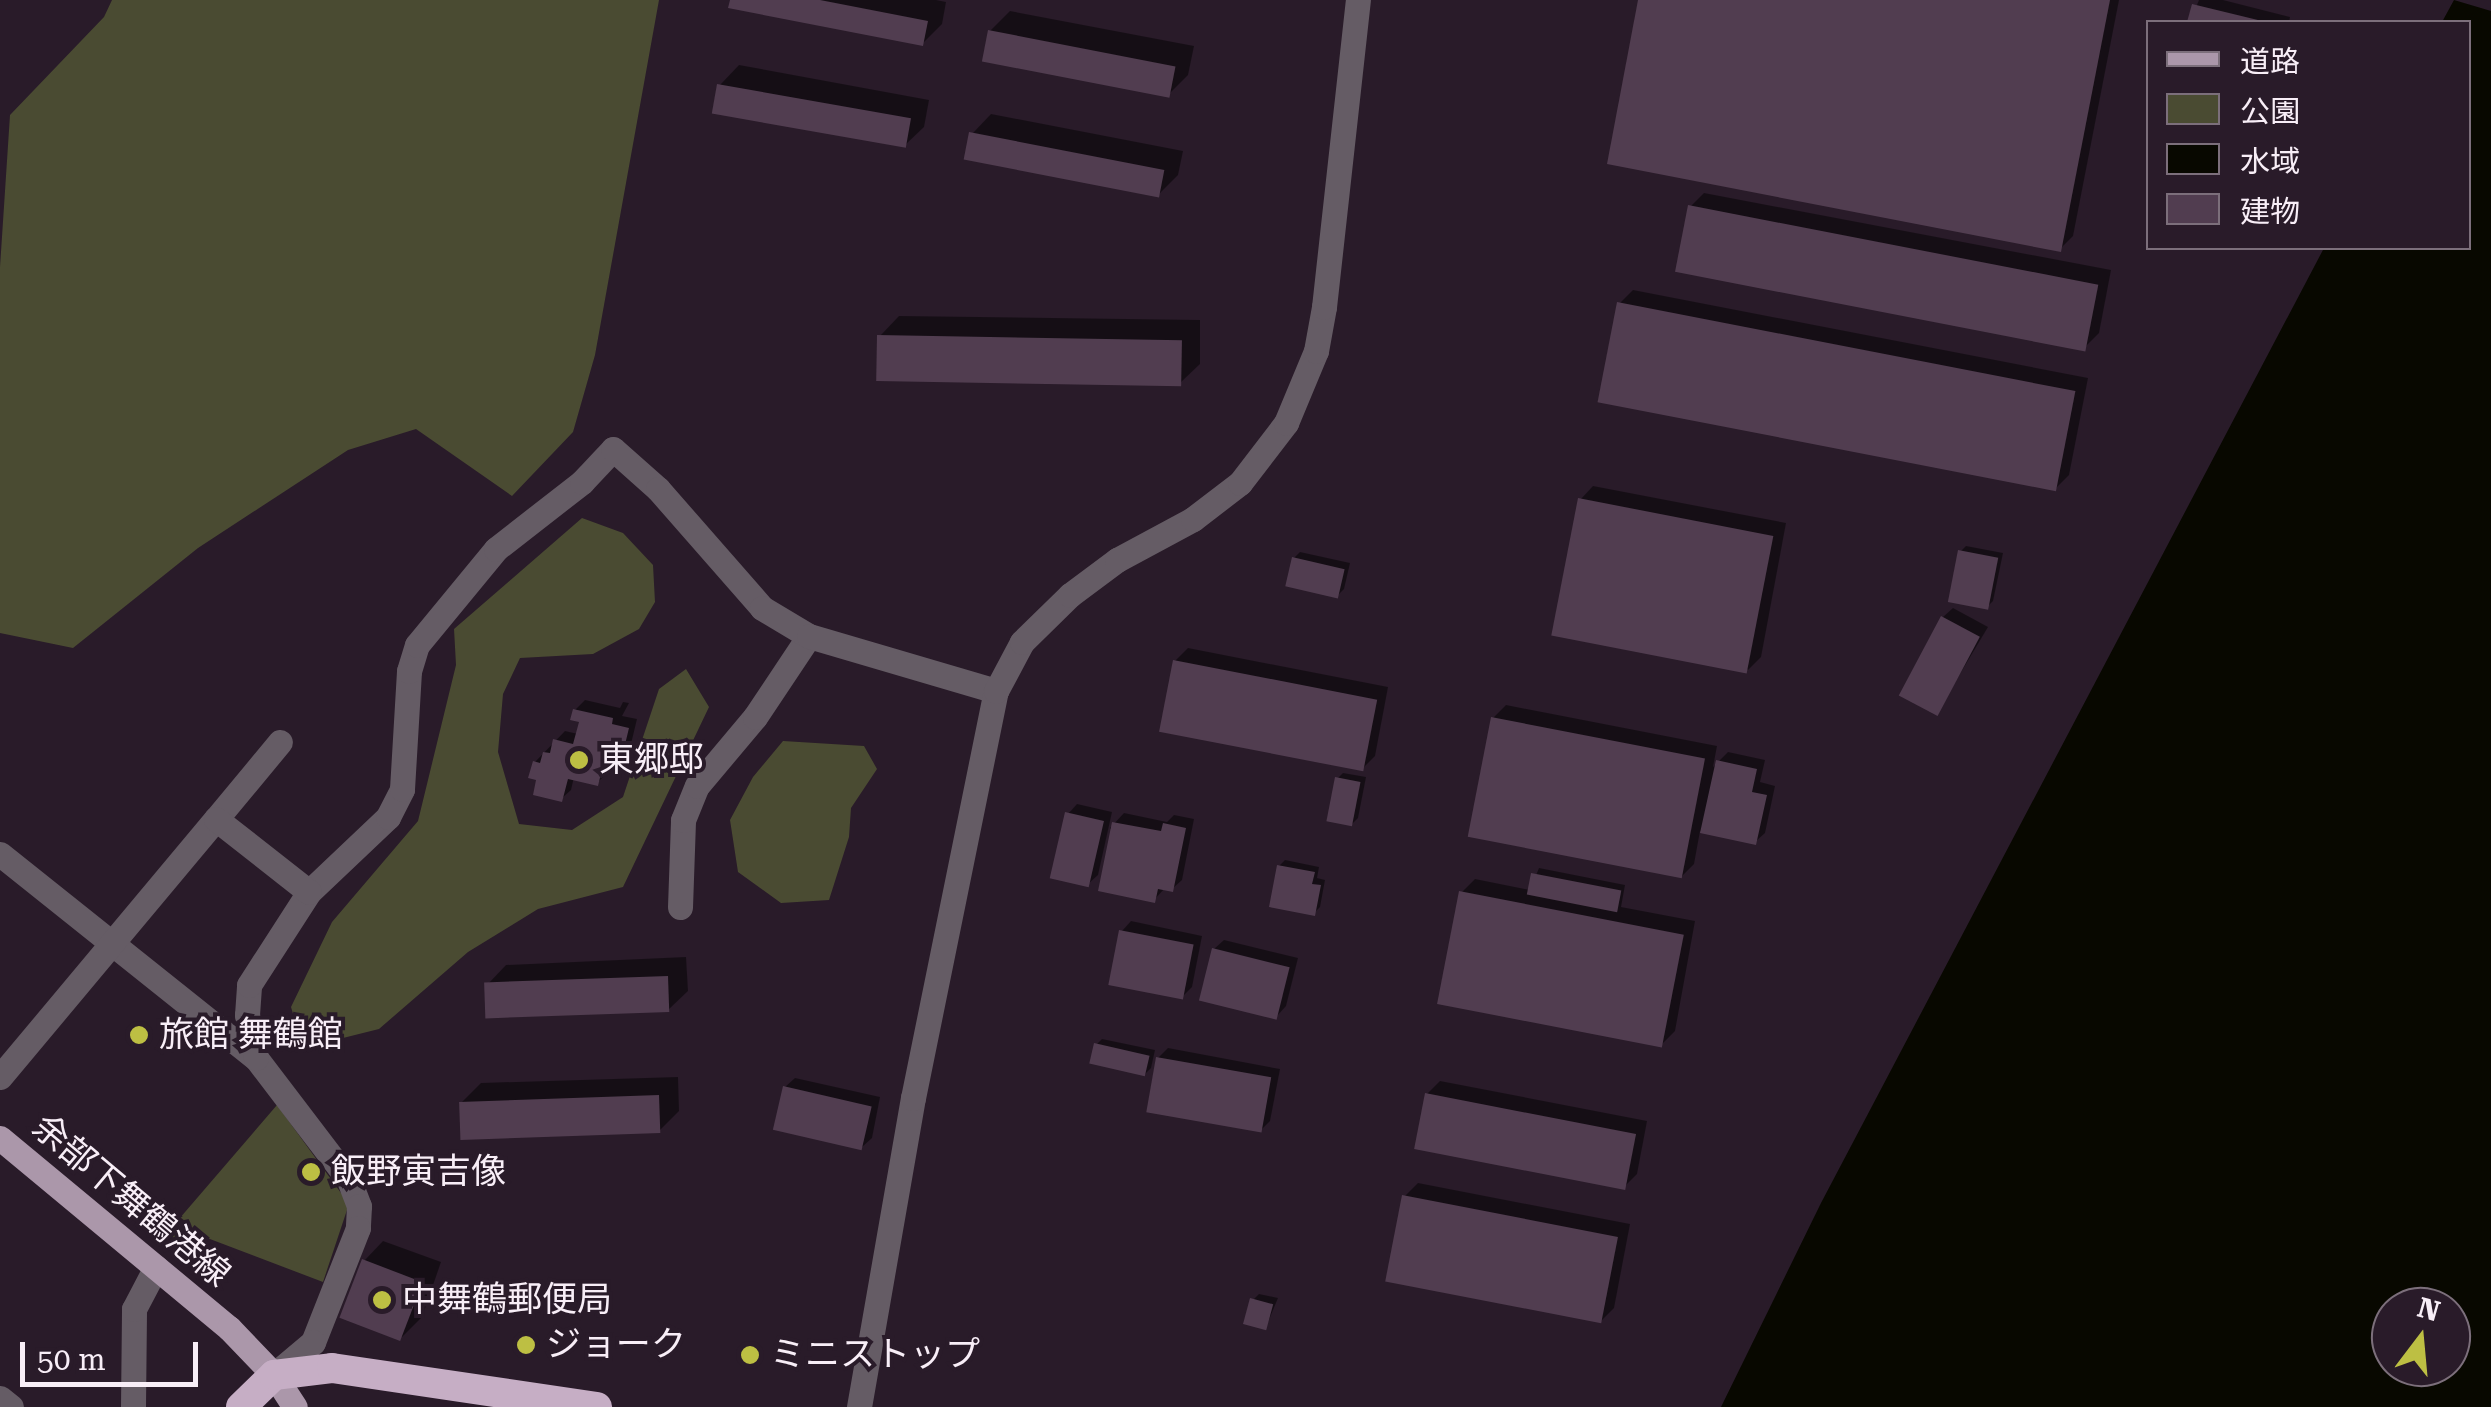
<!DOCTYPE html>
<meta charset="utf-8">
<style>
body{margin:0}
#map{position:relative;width:2491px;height:1407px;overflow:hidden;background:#291b29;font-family:"Roboto Serif","Noto Sans JP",serif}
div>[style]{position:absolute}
.green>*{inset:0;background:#4a4b32}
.water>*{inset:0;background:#080800}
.shadow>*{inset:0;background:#0007}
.building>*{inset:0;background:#513d50;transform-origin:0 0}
.minor>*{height:25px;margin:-12.5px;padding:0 12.5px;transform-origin:12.5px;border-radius:12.5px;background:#655c65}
.major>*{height:25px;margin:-12.5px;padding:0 12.5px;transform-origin:12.5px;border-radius:12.5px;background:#ab97aa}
.highway>*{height:30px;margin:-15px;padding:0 15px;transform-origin:15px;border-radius:15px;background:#c6aec5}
.dots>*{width:28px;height:28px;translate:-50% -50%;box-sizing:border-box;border:5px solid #291b29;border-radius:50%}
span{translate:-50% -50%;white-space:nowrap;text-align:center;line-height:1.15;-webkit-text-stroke:8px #291b29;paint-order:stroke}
.poi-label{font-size:35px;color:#f8eef7}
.left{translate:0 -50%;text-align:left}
.street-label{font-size:35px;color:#f8eef7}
.legend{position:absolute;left:2146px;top:20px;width:325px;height:230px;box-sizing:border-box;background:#291b29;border:2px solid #7c6f7b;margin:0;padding:12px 18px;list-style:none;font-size:30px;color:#f8eef7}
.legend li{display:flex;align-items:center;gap:20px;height:50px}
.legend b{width:50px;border:2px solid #7c6f7b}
.north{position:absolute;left:2371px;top:1287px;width:100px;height:100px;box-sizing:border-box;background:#291b29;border:2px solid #7c6f7b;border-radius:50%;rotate:16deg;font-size:28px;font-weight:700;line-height:40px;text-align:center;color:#f8eef7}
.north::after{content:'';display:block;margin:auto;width:35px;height:45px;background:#bdbf43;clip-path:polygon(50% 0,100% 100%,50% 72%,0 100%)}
.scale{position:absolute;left:20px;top:1342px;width:178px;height:45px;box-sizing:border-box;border:5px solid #f8eef7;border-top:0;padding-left:12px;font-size:30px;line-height:35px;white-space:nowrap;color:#f8eef7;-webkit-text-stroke:8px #291b29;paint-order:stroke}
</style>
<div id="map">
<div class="green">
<div style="clip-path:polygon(112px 0,659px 0,595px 355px,573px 432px,512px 496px,416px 429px,348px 450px,198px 548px,73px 648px,0 633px,0 267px,10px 115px,104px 17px)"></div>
<div style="clip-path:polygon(582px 518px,623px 533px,653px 565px,655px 602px,639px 629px,593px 654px,520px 658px,503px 694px,498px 752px,519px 824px,572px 830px,623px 797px,659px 689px,686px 669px,709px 707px,623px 887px,538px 909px,468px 952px,379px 1029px,303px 1048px,291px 1007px,332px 922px,418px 821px,456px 665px,454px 629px)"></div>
<div style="clip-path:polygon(783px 741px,864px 746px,877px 769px,851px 808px,849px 837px,829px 900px,781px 903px,738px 872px,730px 820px,753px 777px)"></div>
<div style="clip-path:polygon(277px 1105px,349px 1204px,323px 1282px,202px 1236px,189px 1252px,167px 1233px)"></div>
</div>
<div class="water">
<div style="clip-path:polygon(evenodd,2454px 0,2491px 11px,2491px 1407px,1721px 1407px,1821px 1203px,2324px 248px,2468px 248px,2468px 22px,2442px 22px,2454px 0,2391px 1307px,2451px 1307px,2451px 1367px,2391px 1367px,2391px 1307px)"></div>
</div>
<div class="shadow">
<div style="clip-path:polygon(732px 0,936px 0,946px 2px,942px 24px,923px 43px)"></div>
<div style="clip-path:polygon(1641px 0,2119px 0,2073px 236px,2060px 249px)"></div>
<div style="clip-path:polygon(2199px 0,2223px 0,2290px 17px,2289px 22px,2190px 22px)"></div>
<div style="clip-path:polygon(1010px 11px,1194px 46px,1188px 75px,1169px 94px,990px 31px)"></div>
<div style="clip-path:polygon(739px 65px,929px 100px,924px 127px,904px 146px,720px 85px)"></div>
<div style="clip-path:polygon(991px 114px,1183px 151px,1178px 175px,1159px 194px,972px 134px)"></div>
<div style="clip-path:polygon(1704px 193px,2111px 270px,2099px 333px,2086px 346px,1691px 206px)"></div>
<div style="clip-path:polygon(1633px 290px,2088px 378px,2069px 475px,2056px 488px,1620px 303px)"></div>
<div style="clip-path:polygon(899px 316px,1200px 320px,1200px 364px,1180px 383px,880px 336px)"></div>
<div style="clip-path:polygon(1593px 486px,1786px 523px,1761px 657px,1748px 670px,1580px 500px)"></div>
<div style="clip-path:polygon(1966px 546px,2003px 553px,1993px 601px,1987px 607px,1960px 552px)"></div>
<div style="clip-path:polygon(1300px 552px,1350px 563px,1344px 589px,1338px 595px,1294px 558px)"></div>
<div style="clip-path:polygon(1953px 608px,1988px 627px,1936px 714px,1943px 617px)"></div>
<div style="clip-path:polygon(1188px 648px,1388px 687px,1375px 756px,1362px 769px,1175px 661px)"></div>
<div style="clip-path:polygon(585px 700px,620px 708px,623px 702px,629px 703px,622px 716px,637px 719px,631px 744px,622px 754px,612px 752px,607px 773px,597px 783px,574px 777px,571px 790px,561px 799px,539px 778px,535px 762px,565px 731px,578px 734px,582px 720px,575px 710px)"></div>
<div style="clip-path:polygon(1506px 705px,1717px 746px,1713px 767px,1728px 752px,1765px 760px,1760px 782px,1775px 786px,1765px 833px,1755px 842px,1700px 831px,1694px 864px,1681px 877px,1493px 718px)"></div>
<div style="clip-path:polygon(1343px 773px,1366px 777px,1358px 818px,1352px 824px,1337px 779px)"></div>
<div style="clip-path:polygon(1077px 804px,1112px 812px,1098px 875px,1088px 884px,1068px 814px)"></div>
<div style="clip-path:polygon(1124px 813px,1167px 822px,1174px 815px,1194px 819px,1182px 880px,1172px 889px,1165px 888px,1154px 900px,1110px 828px)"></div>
<div style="clip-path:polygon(1285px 860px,1319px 867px,1317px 878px,1325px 880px,1320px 907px,1314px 913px,1279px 866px)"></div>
<div style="clip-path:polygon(1539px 868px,1625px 885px,1621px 907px,1695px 921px,1675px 1031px,1662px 1044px,1462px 892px,1475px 879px,1530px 890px)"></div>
<div style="clip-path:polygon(1131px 921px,1202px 936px,1192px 987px,1182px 997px,1122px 931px)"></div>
<div style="clip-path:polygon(1224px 940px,1298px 958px,1286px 1006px,1277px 1016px,1214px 949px)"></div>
<div style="clip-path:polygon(686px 957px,688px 991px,668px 1010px,487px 985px,506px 965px)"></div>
<div style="clip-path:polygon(1102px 1039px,1155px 1050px,1151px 1068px,1145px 1074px,1096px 1045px)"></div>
<div style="clip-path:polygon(1168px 1048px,1280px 1069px,1270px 1121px,1260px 1131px,1158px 1058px)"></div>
<div style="clip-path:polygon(678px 1077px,679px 1111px,659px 1131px,461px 1103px,481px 1083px)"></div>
<div style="clip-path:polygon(795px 1078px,880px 1097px,872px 1138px,862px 1147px,785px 1087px)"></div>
<div style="clip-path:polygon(1440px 1081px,1647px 1121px,1637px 1174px,1624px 1187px,1427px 1094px)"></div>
<div style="clip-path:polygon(1418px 1183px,1630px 1224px,1614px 1308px,1601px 1321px,1405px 1196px)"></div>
<div style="clip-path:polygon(383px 1241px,441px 1262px,422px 1317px,402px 1337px,364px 1261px)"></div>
<div style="clip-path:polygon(1259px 1294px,1278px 1298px,1266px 1327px,1253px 1300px)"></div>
</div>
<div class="building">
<div style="clip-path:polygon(730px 0,820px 0,928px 21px,923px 46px,728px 8px)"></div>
<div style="clip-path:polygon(1638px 0,2110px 0,2061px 252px,1607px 164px)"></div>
<div style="clip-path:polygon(2192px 4px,2262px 21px,2262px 22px,2187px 22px)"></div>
<div style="left:988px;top:30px;width:191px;height:32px;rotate:11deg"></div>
<div style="left:717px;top:84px;width:197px;height:30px;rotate:10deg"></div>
<div style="left:969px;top:132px;width:199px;height:28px;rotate:11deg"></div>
<div style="left:1688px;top:205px;width:418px;height:68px;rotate:11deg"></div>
<div style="left:1617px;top:302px;width:467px;height:102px;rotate:11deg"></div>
<div style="left:877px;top:335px;width:305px;height:46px;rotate:1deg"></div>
<div style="left:1578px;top:498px;width:199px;height:140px;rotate:11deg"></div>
<div style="left:1958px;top:550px;width:41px;height:53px;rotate:11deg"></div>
<div style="left:1292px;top:557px;width:54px;height:30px;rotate:13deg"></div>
<div style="left:1941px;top:616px;width:44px;height:90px;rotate:28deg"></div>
<div style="left:1173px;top:660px;width:208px;height:73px;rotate:11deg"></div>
<div style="clip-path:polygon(573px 709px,613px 718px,612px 724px,629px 728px,622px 757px,606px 753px,598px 786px,568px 779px,562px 802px,533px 795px,536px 780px,528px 778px,533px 761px,540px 763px,543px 752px,550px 753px,553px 739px,573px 744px,579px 722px,570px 720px)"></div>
<div style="left:1491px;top:717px;width:218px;height:122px;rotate:11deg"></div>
<div style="clip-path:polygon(1716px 760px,1757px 769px,1752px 792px,1767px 795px,1756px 845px,1700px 833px)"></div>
<div style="left:1335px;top:777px;width:26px;height:45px;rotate:11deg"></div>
<div style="left:1065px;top:812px;width:40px;height:68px;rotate:13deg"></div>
<div style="clip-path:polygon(1112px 822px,1161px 831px,1163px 823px,1186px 828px,1173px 892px,1158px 889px,1155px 903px,1098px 891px)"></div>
<div style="clip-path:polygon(1277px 865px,1315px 872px,1312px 884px,1321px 885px,1315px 916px,1269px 907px)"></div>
<div style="left:1531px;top:873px;width:92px;height:22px;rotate:11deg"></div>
<div style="left:1459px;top:891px;width:229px;height:115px;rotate:11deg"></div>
<div style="left:1119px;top:930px;width:76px;height:56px;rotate:11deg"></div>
<div style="left:1212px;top:948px;width:80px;height:54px;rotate:14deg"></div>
<div style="left:668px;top:976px;width:36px;height:184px;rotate:88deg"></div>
<div style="left:1094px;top:1043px;width:57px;height:21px;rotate:13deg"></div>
<div style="left:1156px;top:1057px;width:117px;height:56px;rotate:10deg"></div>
<div style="left:783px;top:1086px;width:91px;height:45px;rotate:13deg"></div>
<div style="left:1425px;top:1093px;width:215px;height:57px;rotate:11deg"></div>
<div style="left:659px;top:1095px;width:38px;height:200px;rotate:88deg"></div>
<div style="left:1402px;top:1195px;width:220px;height:88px;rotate:11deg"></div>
<div style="left:362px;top:1259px;width:65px;height:63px;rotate:21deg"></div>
<div style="left:1250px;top:1298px;width:24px;height:27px;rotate:15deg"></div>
</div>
<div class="minor">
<div style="left:216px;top:819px;width:100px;rotate:-50.3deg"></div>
<div style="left:0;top:854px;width:327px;rotate:38.6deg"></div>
<div style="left:256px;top:1058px;width:153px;rotate:52.7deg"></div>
<div style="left:349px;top:1180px;width:28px;rotate:69deg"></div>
<div style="left:359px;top:1206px;width:22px;rotate:93deg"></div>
<div style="left:358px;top:1228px;width:123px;rotate:111.5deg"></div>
<div style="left:313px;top:1342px;width:51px;rotate:139.8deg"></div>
<div style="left:680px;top:907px;width:87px;rotate:-88deg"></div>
<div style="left:683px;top:820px;width:37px;rotate:-68deg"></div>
<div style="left:697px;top:786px;width:90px;rotate:-50deg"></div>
<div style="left:755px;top:717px;width:97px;rotate:-56.3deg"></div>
<div style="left:256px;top:1058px;width:44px;rotate:-101.8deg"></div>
<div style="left:247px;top:1015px;width:30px;rotate:-86deg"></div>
<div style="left:249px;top:985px;width:111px;rotate:-57.2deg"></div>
<div style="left:309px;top:892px;width:109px;rotate:-43.5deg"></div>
<div style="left:388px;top:817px;width:31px;rotate:-63deg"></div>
<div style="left:402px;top:789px;width:118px;rotate:-86.6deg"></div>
<div style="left:409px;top:671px;width:27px;rotate:-73deg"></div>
<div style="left:417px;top:645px;width:124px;rotate:-50.5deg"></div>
<div style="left:496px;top:549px;width:109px;rotate:-37.9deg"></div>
<div style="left:582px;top:482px;width:45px;rotate:-46.8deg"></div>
<div style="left:613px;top:449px;width:60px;rotate:41.6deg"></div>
<div style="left:658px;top:489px;width:158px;rotate:48.8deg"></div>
<div style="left:762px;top:608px;width:55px;rotate:30.8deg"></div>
<div style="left:809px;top:636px;width:195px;rotate:16.4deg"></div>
<div style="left:0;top:1077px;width:336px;rotate:-50.1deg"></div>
<div style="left:216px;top:819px;width:118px;rotate:38.1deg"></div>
<div style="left:0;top:1398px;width:14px;rotate:39deg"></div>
<div style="left:133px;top:1407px;width:98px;rotate:-89.4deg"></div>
<div style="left:134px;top:1309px;width:47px;rotate:-62.4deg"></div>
<div style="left:859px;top:1407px;width:314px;rotate:-80.1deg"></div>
<div style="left:913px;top:1098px;width:415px;rotate:-78.5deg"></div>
<div style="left:996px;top:691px;width:55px;rotate:-62deg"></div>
<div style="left:1022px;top:642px;width:67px;rotate:-44.4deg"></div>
<div style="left:1070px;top:595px;width:59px;rotate:-36.7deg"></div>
<div style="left:1117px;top:560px;width:86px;rotate:-28.3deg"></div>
<div style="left:1193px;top:519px;width:59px;rotate:-37.5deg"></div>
<div style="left:1240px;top:483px;width:76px;rotate:-52.5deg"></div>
<div style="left:1286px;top:423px;width:78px;rotate:-67.4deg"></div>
<div style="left:1316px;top:351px;width:45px;rotate:-79.7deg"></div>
<div style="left:1324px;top:307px;width:309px;rotate:-83.7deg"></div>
</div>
<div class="major">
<div style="left:0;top:1138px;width:298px;rotate:39.7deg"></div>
<div style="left:229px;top:1328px;width:65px;rotate:46.2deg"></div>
<div style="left:274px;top:1375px;width:38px;rotate:57deg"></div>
</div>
<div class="highway">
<div style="left:241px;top:1407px;width:46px;rotate:-44.1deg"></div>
<div style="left:274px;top:1375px;width:58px;rotate:-6.9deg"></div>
<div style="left:332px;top:1368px;width:268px;rotate:8.4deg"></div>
</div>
<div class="dots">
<div style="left:579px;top:760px;background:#bdbf43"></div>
<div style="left:139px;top:1035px;background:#bdbf43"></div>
<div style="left:311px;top:1172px;background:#bdbf43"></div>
<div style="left:382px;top:1300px;background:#bdbf43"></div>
<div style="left:526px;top:1345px;background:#bdbf43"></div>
<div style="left:750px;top:1355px;background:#bdbf43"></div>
</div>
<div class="poi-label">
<span class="left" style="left:599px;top:760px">東郷邸</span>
<span class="left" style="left:159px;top:1035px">旅館 舞鶴館</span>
<span class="left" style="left:331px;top:1172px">飯野寅吉像</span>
<span class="left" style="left:402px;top:1300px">中舞鶴郵便局</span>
<span class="left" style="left:546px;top:1345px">ジョーク</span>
<span class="left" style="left:770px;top:1355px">ミニストップ</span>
</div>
<div class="street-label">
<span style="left:131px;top:1201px;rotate:40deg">余部下舞鶴港線</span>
</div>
<ul class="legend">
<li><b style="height:12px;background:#ab97aa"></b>道路</li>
<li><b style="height:28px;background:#4a4b32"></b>公園</li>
<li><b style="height:28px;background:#080800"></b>水域</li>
<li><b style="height:28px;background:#513d50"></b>建物</li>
</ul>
<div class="north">N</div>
<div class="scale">50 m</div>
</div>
